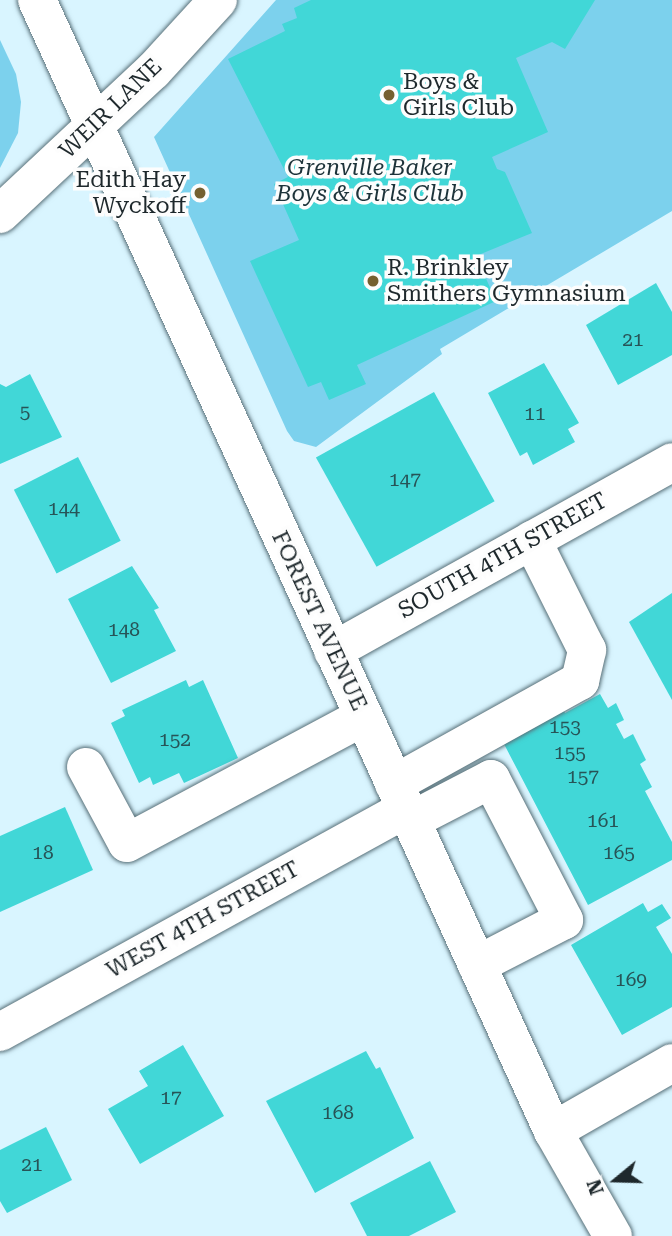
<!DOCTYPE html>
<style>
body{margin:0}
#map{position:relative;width:672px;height:1236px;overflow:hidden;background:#d9f5ff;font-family:"Roboto Serif",serif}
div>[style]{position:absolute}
.green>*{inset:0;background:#7cd1ed}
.building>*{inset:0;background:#41d7d7;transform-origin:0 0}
.roads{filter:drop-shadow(0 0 2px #587079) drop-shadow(0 0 2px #587079)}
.minor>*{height:38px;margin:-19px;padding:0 19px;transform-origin:19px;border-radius:19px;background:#fff}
.major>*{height:38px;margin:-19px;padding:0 19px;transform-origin:19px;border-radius:19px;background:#fff}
.dots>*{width:19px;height:19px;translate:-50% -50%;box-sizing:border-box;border:4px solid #fdfdfd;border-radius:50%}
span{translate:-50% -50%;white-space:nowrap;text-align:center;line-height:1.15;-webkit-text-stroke:7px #fdfdfd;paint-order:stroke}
.number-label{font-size:19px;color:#275457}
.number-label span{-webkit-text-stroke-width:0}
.poi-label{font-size:23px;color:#1e282c}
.left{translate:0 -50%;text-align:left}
.right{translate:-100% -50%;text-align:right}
.street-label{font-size:23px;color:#1e282c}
.park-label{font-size:23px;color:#1d333a;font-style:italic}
.north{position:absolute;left:581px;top:1145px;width:70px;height:70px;-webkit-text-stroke:5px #fdfdfd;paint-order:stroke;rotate:251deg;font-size:19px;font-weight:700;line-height:28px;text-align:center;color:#1e282c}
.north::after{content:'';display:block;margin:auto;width:24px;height:32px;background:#1e282c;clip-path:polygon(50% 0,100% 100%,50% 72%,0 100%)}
</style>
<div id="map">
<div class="green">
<div style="clip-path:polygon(276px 0,672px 0,672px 211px,440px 349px,442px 354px,316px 447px,294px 441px,287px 431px,154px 137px)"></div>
<div style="clip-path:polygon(0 40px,16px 74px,21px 102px,18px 133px,0 168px)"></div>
</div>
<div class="building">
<div style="clip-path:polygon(311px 0,595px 0,565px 49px,552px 42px,516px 58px,548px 132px,492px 157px,497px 169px,505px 172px,532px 233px,476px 256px,496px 301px,357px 365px,366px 384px,329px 400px,321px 382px,308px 387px,250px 261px,299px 240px,274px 184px,288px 177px,228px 59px,285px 31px,282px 24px,297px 18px,294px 8px)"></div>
<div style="clip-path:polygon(656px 283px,672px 312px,672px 355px,618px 385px,586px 325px)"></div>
<div style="clip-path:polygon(544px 363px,579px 423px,568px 429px,575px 442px,533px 465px,527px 452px,520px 456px,488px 393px)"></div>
<div style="clip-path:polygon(30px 374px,62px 437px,0 464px,0 384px,6px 387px)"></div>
<div style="left:434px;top:392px;width:125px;height:135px;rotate:61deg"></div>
<div style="left:78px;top:457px;width:94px;height:72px;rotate:63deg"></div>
<div style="clip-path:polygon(132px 566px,159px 608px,154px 610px,176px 651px,111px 683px,68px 599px)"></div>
<div style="clip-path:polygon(672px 593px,672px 700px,629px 622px)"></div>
<div style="clip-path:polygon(186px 680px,189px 687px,203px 680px,238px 758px,184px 783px,179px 773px,153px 785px,150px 777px,139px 783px,111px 723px,125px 716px,122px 710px)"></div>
<div style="clip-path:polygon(549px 682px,565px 713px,600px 694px,608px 708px,616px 703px,624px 720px,616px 724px,624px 739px,633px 734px,646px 760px,640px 764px,652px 787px,645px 791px,672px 842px,672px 860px,588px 905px,504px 744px)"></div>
<div style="clip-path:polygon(65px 807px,93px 870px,0 912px,0 836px)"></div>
<div style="clip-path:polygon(643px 903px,648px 912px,662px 904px,671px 918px,656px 927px,672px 954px,672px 1007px,622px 1035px,571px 945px)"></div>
<div style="clip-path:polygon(183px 1045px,224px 1116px,140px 1164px,108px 1109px,148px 1086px,139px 1071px)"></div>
<div style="clip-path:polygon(366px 1051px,376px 1069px,380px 1067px,414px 1138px,315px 1193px,266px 1101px)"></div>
<div style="clip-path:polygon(46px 1127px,72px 1180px,7px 1213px,0 1201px,0 1150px)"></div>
<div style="clip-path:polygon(430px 1161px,456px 1212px,409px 1236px,367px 1236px,350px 1203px)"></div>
</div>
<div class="roads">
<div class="minor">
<div style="left:0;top:214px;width:209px;rotate:-43.1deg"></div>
<div style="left:153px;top:71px;width:96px;rotate:-47.5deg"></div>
<div style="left:333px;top:651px;width:388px;rotate:-29.1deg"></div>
<div style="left:86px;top:767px;width:86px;rotate:61.7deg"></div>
<div style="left:127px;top:843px;width:268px;rotate:-28.1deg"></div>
<div style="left:394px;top:784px;width:213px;rotate:-29deg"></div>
<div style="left:580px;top:681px;width:32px;rotate:-77deg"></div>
<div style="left:587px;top:650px;width:123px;rotate:-116.6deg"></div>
<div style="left:412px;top:820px;width:89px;rotate:-27.4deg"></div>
<div style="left:491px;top:779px;width:159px;rotate:62.6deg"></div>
<div style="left:564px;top:920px;width:98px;rotate:152.7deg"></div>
<div style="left:0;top:1032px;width:463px;rotate:-28.8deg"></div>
<div style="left:553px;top:1131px;width:137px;rotate:-29.7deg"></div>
</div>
<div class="major">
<div style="left:37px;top:0;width:1243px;rotate:65.48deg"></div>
<div style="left:553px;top:1131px;width:121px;rotate:60.3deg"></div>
</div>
</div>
<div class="dots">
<div style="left:389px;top:95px;background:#756030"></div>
<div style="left:200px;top:193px;background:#756030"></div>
<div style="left:373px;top:281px;background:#756030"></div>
</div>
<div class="number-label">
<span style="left:633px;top:340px">21</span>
<span style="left:25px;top:412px">5</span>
<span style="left:535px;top:414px">11</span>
<span style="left:405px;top:480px">147</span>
<span style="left:64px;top:509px">144</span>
<span style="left:124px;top:630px">148</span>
<span style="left:565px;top:727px">153</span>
<span style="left:175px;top:740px">152</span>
<span style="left:570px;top:753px">155</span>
<span style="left:583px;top:777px">157</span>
<span style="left:603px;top:821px">161</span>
<span style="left:43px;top:853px">18</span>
<span style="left:619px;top:853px">165</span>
<span style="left:631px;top:980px">169</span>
<span style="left:171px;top:1098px">17</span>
<span style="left:338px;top:1113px">168</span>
<span style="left:32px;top:1165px">21</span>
</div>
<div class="poi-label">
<span class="left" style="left:403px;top:95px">Boys &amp;<br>Girls Club</span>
<span class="right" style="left:186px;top:193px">Edith Hay<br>Wyckoff</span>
<span class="left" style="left:387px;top:281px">R. Brinkley<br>Smithers Gymnasium</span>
</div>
<div class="street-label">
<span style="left:111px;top:109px;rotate:-44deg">WEIR LANE</span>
<span style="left:503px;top:556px;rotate:-29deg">SOUTH 4TH STREET</span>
<span style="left:319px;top:621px;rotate:65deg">FOREST AVENUE</span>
<span style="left:203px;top:920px;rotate:-29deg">WEST 4TH STREET</span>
</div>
<div class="park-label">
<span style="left:370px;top:181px">Grenville Baker<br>Boys &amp; Girls Club</span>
</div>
<div class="north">N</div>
</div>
